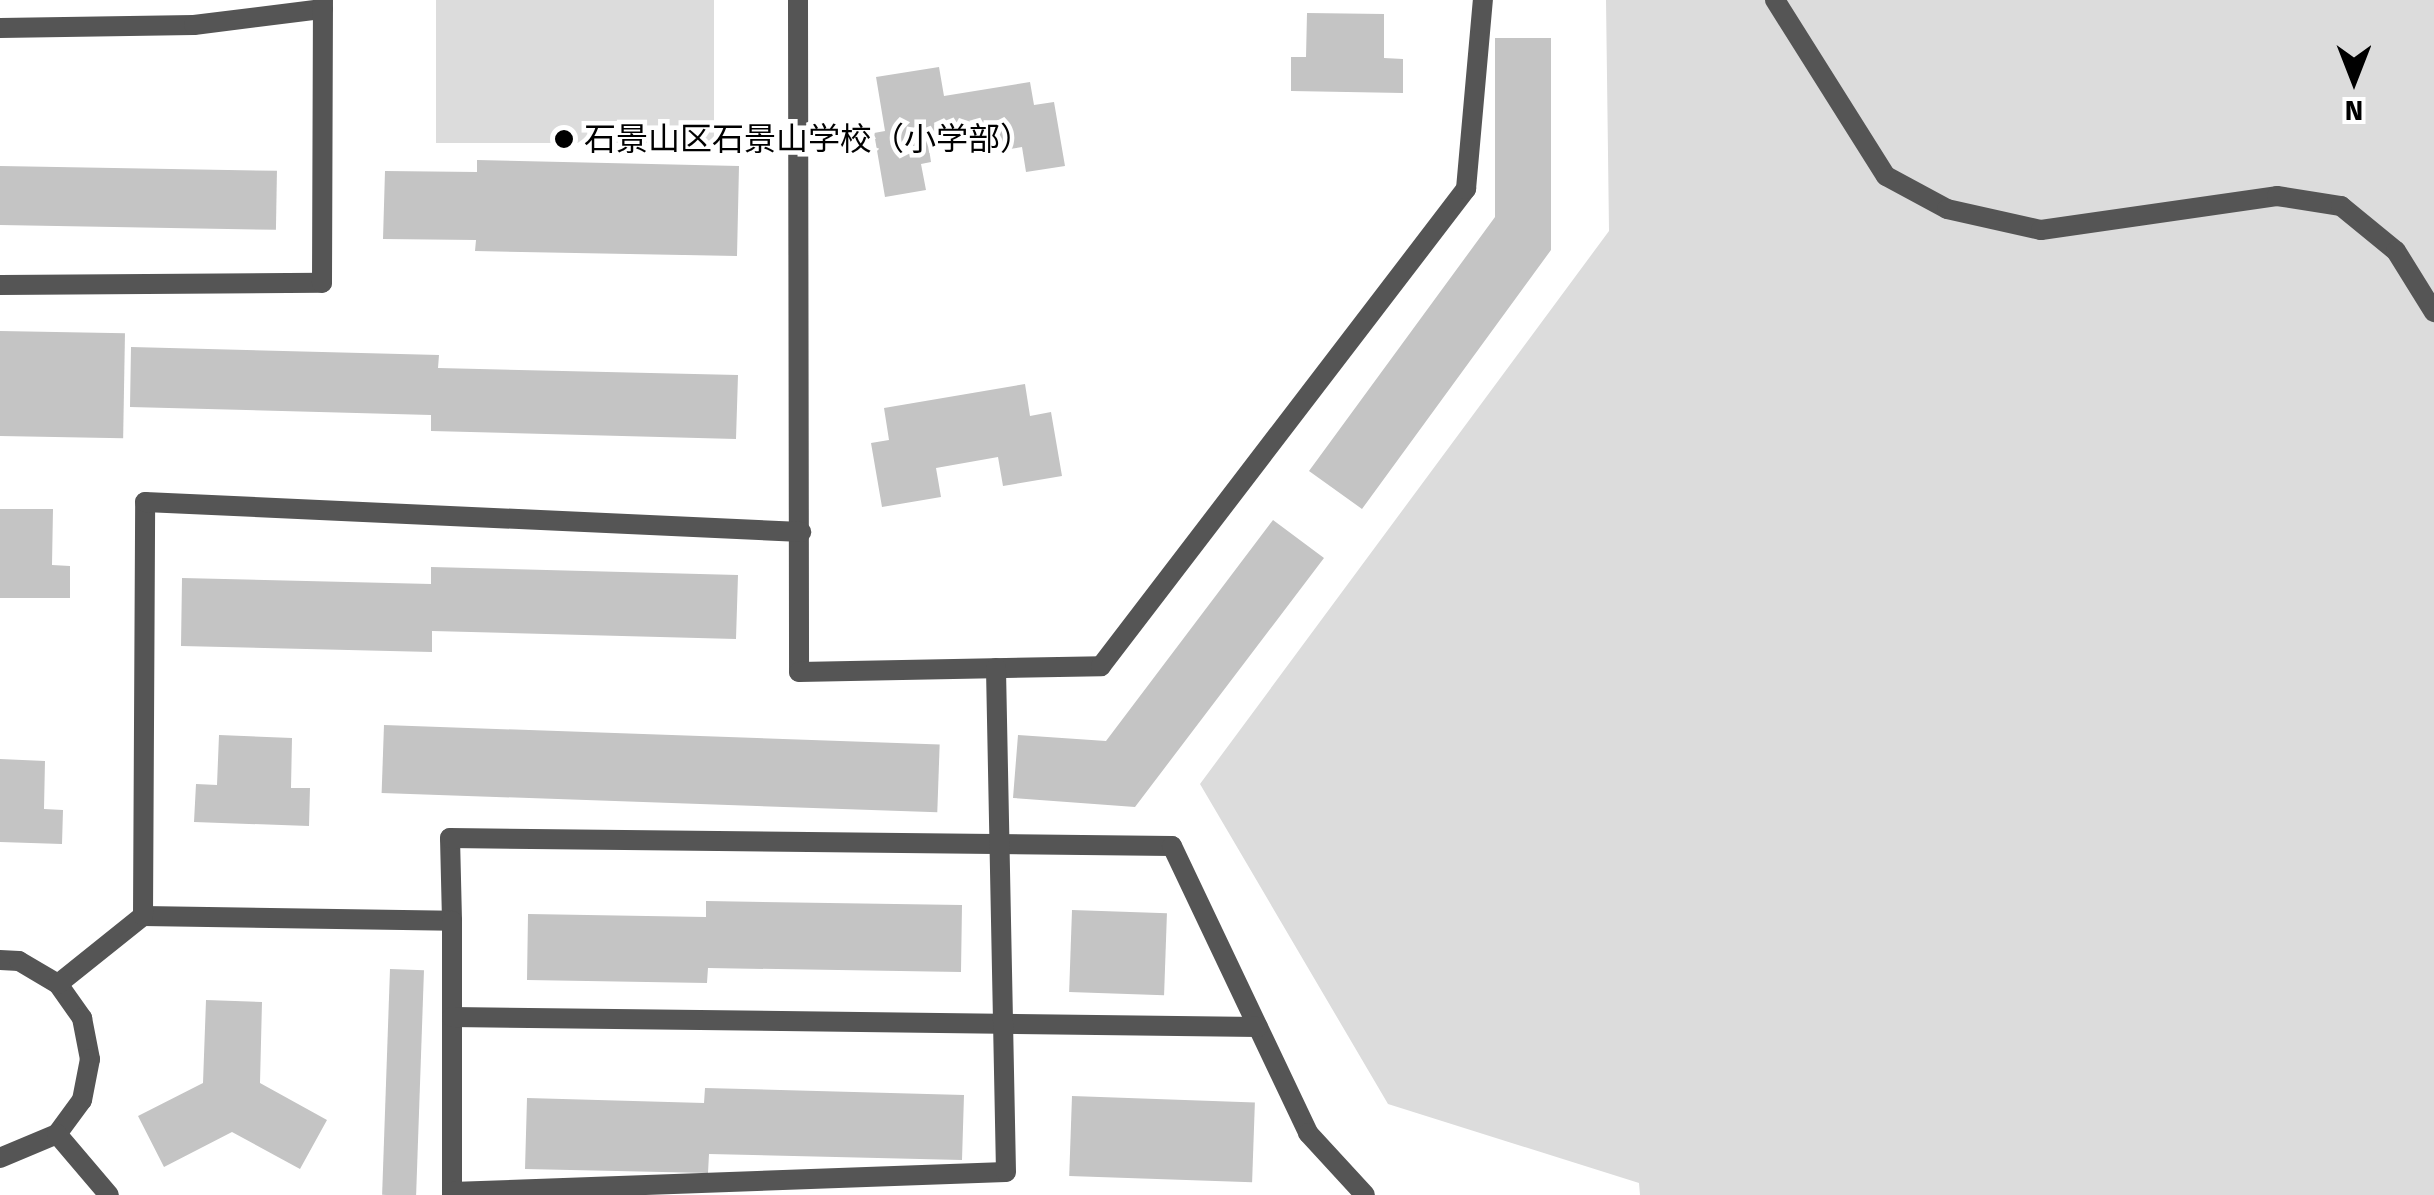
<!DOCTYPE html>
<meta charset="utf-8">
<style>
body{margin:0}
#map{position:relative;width:2434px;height:1195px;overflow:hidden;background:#fff;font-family:"Fira Sans","Noto Sans SC",sans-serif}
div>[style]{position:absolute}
.green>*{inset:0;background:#dcdcdc;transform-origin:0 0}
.building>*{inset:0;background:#c4c4c4;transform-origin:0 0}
.lane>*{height:20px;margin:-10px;padding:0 10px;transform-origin:10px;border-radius:10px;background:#555}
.street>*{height:20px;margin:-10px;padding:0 10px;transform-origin:10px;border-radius:10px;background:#555}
.dots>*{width:28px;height:28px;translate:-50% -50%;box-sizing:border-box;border:5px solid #fff;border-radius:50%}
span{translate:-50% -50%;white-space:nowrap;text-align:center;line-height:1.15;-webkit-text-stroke:9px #fff;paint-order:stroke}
.poi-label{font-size:32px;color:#000}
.left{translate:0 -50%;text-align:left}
.north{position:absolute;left:2304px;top:30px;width:100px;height:100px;-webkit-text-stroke:8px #fff;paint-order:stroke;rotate:180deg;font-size:28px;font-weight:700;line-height:40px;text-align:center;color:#000}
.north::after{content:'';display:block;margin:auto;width:35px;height:45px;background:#000;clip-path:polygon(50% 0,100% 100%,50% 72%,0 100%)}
</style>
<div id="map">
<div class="green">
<div style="left:436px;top:0;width:278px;height:143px"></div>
<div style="clip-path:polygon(1606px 0,2434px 0,2434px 1195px,1640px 1195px,1639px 1183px,1388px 1104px,1200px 784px,1609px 231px)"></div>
</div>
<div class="building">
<div style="clip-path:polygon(1307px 13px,1384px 14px,1384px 58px,1403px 59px,1403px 93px,1291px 91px,1291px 57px,1306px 57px)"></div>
<div style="clip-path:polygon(1495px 38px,1551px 38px,1551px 250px,1362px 509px,1309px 471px,1495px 217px)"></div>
<div style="clip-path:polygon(939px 67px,944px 96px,1030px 82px,1034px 105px,1054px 102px,1065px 166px,1026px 172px,1022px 147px,991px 152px,989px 138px,929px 149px,931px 162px,921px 164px,926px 190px,885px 197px,874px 133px,885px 131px,876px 77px)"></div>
<div style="clip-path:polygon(477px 160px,739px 166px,737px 256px,475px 251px,476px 240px,383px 239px,385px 171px,477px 172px)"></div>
<div style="left:0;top:166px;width:277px;height:59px;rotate:1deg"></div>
<div style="left:0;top:331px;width:125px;height:105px;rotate:1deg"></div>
<div style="clip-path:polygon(131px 347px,439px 355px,438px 368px,738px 375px,736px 439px,431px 431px,431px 415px,130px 407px)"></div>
<div style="clip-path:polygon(1025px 384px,1030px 416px,1051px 412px,1062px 476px,1003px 486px,998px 457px,936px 468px,941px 497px,882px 507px,871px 443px,889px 440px,884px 408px)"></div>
<div style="clip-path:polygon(0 509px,53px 509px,52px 565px,70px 566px,70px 598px,0 598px)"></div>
<div style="clip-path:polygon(1273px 520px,1324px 558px,1135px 807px,1013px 798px,1018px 735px,1106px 741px)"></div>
<div style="clip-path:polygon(431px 567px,738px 575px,736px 639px,432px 631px,432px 652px,181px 646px,182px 578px,431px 584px)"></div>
<div style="left:384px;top:725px;width:556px;height:68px;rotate:2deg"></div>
<div style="clip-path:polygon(219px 735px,292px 738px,291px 788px,310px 788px,309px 826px,194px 822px,196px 784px,217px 785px)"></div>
<div style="clip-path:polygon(0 759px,45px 761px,44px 809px,63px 810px,62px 844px,0 842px)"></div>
<div style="clip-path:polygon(706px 901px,962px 905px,961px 972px,708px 968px,707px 983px,527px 980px,528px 914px,706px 917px)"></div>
<div style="left:1072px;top:910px;width:95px;height:82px;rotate:2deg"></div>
<div style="left:390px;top:969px;width:34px;height:226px;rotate:2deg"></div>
<div style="clip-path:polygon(206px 1000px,262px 1002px,260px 1083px,327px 1120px,300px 1169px,232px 1132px,164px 1167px,138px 1116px,203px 1083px)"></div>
<div style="clip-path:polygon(705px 1088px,964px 1095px,962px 1160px,709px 1154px,708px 1173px,525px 1169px,527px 1098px,704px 1103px)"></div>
<div style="left:1072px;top:1096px;width:183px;height:80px;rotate:2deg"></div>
</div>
<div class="lane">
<div style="left:1775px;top:0;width:208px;rotate:57.8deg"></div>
<div style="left:1886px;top:176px;width:69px;rotate:28.4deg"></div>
<div style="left:1947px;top:209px;width:96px;rotate:12.6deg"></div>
<div style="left:2041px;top:230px;width:238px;rotate:-8.2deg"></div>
<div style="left:2277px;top:196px;width:65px;rotate:8.9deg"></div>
<div style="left:2341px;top:206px;width:71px;rotate:39.3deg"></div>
<div style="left:2396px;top:251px;width:72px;rotate:58.1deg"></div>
<div style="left:450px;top:838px;width:83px;rotate:88.6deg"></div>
</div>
<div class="street">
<div style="left:798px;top:0;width:672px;rotate:89.91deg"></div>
<div style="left:799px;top:672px;width:302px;rotate:-1.1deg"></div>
<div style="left:1101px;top:666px;width:601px;rotate:-52.58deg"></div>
<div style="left:1466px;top:189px;width:190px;rotate:-84.9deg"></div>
<div style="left:0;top:28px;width:194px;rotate:-0.9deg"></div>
<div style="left:194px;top:25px;width:130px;rotate:-7.1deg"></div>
<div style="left:0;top:285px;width:322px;rotate:-0.4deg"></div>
<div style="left:322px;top:283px;width:283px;rotate:-89.8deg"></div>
<div style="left:450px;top:838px;width:722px;rotate:0.63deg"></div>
<div style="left:1172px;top:846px;width:318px;rotate:64.6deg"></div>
<div style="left:1308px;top:1133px;width:84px;rotate:47.4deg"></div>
<div style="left:143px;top:916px;width:309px;rotate:0.9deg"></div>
<div style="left:452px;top:921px;width:274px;rotate:90deg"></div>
<div style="left:0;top:960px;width:19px;rotate:3deg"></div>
<div style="left:19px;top:961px;width:45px;rotate:30.5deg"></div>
<div style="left:58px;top:984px;width:42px;rotate:54.8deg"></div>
<div style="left:82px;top:1018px;width:42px;rotate:79deg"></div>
<div style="left:90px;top:1059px;width:42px;rotate:101deg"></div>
<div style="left:82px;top:1100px;width:42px;rotate:126.3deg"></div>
<div style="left:57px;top:1134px;width:62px;rotate:157.2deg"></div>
<div style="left:58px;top:984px;width:109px;rotate:-38.7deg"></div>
<div style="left:143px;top:916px;width:414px;rotate:-89.7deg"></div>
<div style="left:145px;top:502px;width:657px;rotate:2.62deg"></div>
<div style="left:452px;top:1017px;width:806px;rotate:0.71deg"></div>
<div style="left:57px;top:1134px;width:80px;rotate:49.6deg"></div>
<div style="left:452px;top:1192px;width:554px;rotate:-2.07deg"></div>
<div style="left:1006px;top:1172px;width:504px;rotate:-91.14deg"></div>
</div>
<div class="dots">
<div style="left:564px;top:139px;background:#000"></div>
</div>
<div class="poi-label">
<span class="left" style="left:584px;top:139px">石景山区石景山学校（小学部）</span>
</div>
<div class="north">N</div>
</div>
